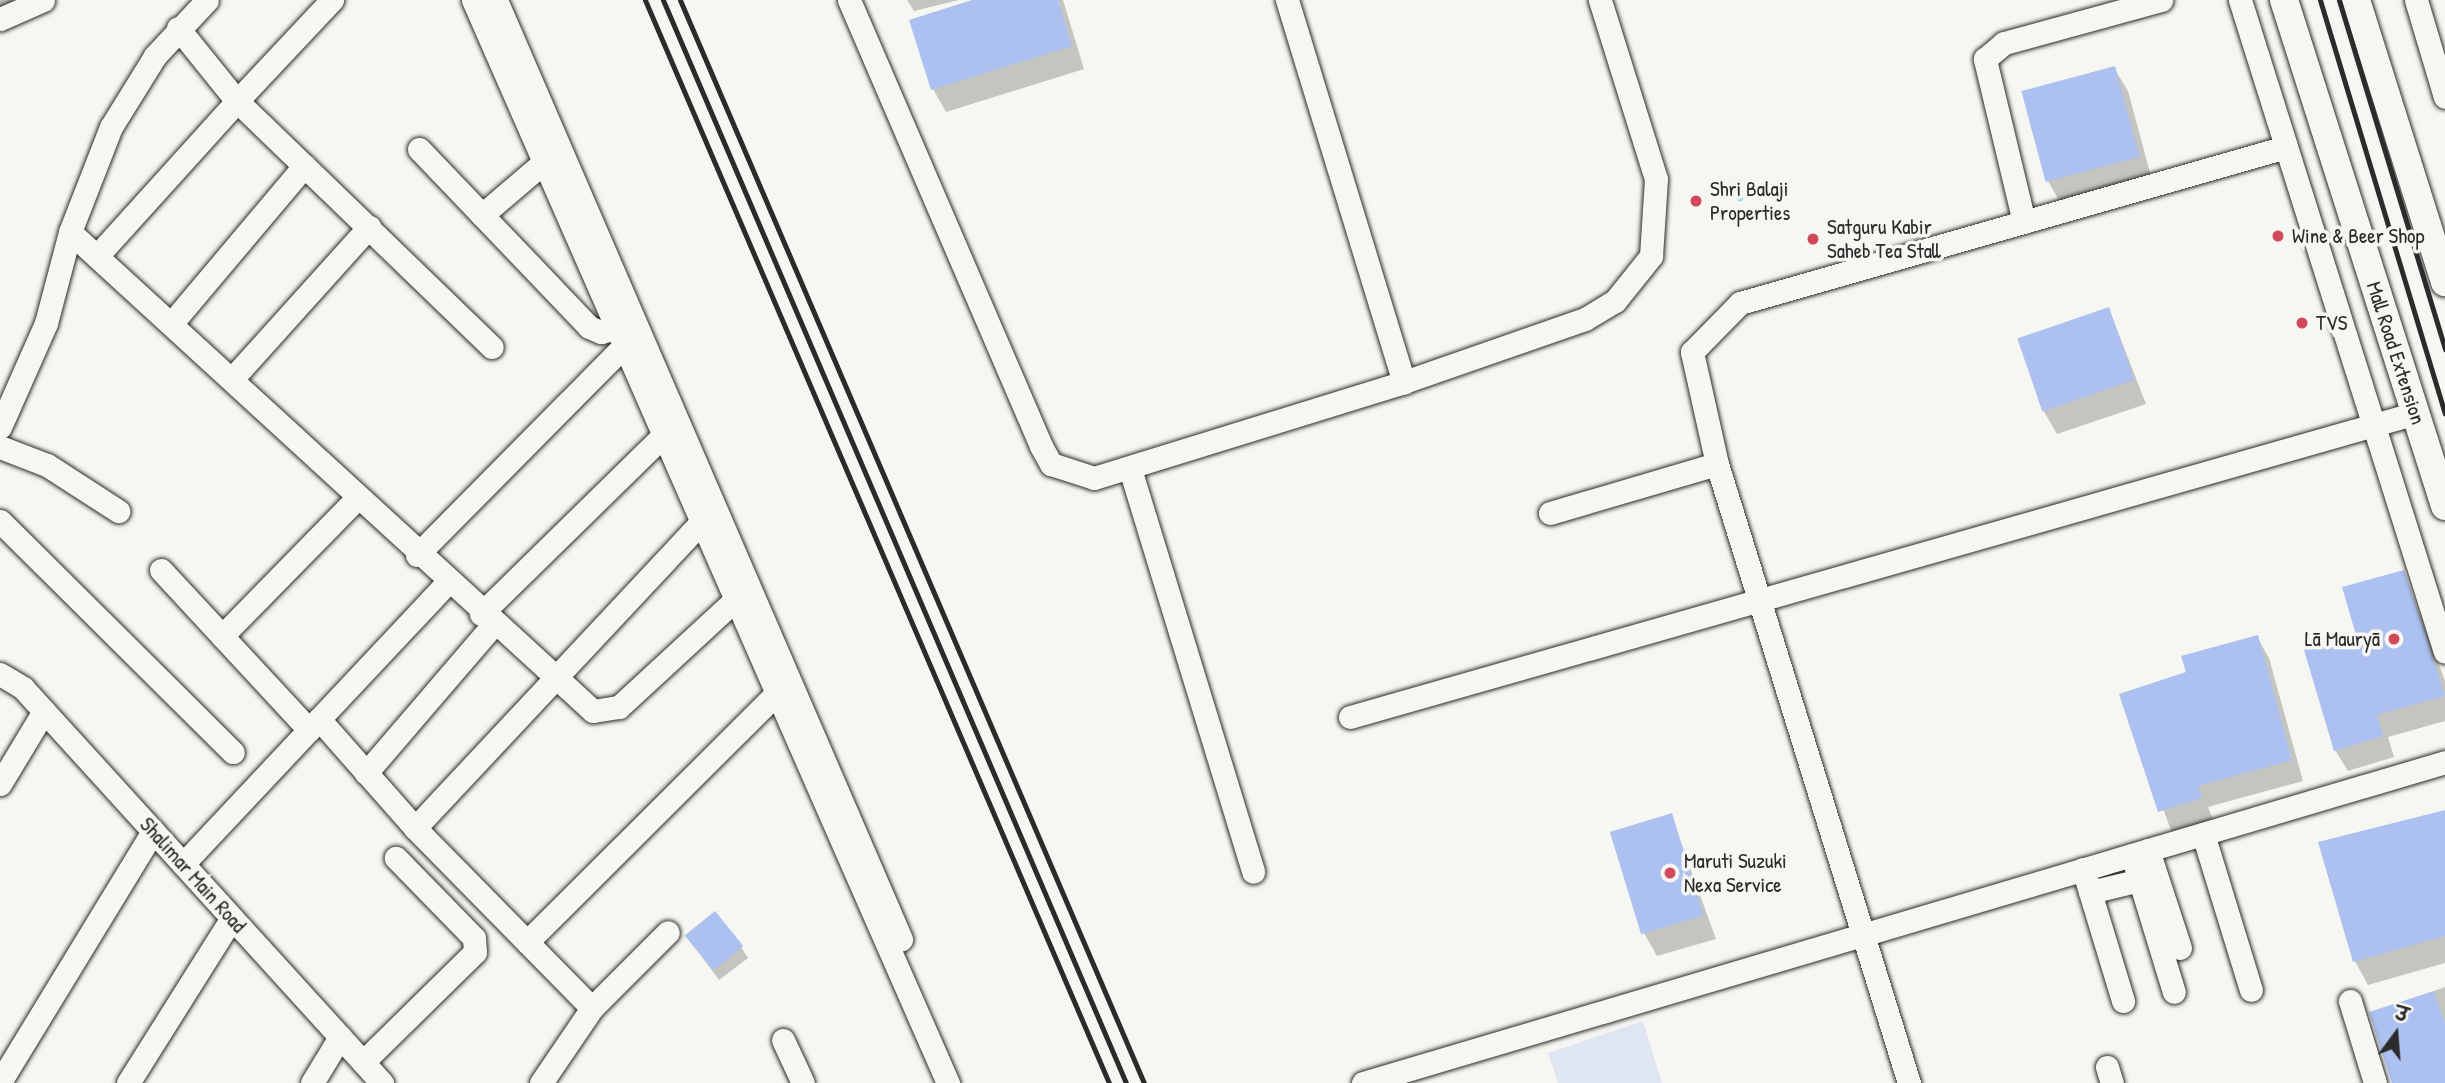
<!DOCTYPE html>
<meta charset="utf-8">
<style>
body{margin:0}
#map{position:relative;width:2445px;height:1083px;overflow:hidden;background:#f6f6f2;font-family:"Patrick Hand","Playpen Sans Deva",sans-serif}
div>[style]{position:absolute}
.built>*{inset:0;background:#e0e6f1}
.shadow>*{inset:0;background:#0003}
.stream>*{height:6px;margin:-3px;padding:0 3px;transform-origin:3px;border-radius:3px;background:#8cdbeb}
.building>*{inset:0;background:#acc1f0;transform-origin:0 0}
.roads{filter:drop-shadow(0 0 2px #2b2b2b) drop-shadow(0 0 2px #2b2b2b)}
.minor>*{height:23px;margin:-11.5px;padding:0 11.5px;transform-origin:11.5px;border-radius:11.5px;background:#f6f6f2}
.major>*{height:28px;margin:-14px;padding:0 14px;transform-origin:14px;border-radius:14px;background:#f6f6f2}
.rail>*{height:5px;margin:-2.5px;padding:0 2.5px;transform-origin:2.5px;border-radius:2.5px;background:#2b2b2b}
.dots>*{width:19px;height:19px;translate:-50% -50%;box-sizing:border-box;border:4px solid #f6f6f2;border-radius:50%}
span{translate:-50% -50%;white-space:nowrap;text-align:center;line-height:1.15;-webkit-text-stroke:7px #f6f6f2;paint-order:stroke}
.poi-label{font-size:21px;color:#2b2b2b}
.left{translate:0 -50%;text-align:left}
.right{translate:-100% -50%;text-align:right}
.street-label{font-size:21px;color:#2b2b2b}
.north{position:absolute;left:2361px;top:999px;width:70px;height:70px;-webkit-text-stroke:5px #f6f6f2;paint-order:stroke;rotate:16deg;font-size:19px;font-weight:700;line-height:28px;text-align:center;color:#2b2b2b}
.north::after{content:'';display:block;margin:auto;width:24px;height:32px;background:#2b2b2b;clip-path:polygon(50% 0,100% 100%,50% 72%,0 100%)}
</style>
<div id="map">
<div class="built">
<div style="clip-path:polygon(1643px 1021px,1662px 1083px,1558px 1083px,1548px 1053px)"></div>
</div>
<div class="shadow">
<div style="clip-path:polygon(0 0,26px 0,0 10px)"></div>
<div style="clip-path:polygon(907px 0,959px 0,914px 11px)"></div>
<div style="clip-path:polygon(978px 0,1063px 0,1084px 69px,946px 112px,933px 89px)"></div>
<div style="clip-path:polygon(2114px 68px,2128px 91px,2152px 180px,2061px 204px,2048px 181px)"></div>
<div style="clip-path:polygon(2109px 309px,2146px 404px,2057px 434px,2043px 410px)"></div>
<div style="clip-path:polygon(2404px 572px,2445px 681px,2445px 721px,2388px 737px,2394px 757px,2348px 771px,2335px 750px)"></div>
<div style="clip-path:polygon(2257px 637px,2269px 658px,2303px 781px,2208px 807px,2213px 820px,2172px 833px,2121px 695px,2188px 673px)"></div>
<div style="clip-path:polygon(2445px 811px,2445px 963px,2368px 985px,2355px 961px)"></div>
<div style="clip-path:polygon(1671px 815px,1716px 939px,1657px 956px,1644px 933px)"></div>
<div style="clip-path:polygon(686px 935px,741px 947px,748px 958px,719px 980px)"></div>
<div style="clip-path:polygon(2445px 987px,2445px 1083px,2393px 1083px,2371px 1013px)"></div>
</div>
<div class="stream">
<div style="left:1736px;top:184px;width:15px;rotate:74deg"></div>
</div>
<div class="building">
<div style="clip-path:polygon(972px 0,1058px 0,1072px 46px,931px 90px,909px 20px)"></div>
<div style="left:2115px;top:66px;width:94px;height:97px;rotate:75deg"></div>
<div style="left:2109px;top:307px;width:77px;height:97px;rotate:71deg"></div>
<div style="clip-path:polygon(2404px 570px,2445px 696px,2377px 715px,2383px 736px,2334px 751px,2304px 650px,2356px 635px,2342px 587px)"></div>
<div style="clip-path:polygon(2258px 635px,2292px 760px,2198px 786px,2202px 798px,2158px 812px,2119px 694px,2186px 672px,2181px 656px)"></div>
<div style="clip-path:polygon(2445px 810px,2445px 936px,2353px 962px,2318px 842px)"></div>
<div style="left:1672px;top:813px;width:107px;height:65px;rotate:73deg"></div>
<div style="left:715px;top:911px;width:45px;height:39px;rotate:51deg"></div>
<div style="clip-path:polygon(2434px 991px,2445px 1025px,2445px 1083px,2392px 1083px,2369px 1012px)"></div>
</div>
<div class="roads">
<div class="minor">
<div style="left:473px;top:0;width:1183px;rotate:66.32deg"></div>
<div style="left:496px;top:0;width:1023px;rotate:66.67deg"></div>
<div style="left:849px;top:0;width:486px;rotate:66.7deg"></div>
<div style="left:1041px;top:446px;width:21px;rotate:61deg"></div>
<div style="left:1051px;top:464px;width:45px;rotate:18deg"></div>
<div style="left:1094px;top:478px;width:325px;rotate:-17.2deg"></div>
<div style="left:1404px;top:382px;width:192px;rotate:-19.2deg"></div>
<div style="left:1585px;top:319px;width:35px;rotate:-31deg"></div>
<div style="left:1615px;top:301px;width:58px;rotate:-51.3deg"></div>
<div style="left:1651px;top:256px;width:77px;rotate:-86.3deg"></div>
<div style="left:1656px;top:179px;width:188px;rotate:-107.4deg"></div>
<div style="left:1287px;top:0;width:400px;rotate:73deg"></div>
<div style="left:2240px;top:0;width:683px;rotate:72.55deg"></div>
<div style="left:2416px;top:0;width:101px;rotate:73.4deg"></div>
<div style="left:0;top:19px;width:47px;rotate:-23.8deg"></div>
<div style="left:178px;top:28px;width:94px;rotate:51.1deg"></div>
<div style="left:237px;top:101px;width:139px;rotate:-46.8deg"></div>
<div style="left:419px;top:149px;width:246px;rotate:46.3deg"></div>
<div style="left:589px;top:327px;width:13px;rotate:23deg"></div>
<div style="left:601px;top:332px;width:16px;rotate:-14deg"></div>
<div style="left:482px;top:215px;width:82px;rotate:-40.5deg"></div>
<div style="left:2024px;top:222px;width:168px;rotate:-103.5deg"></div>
<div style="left:1985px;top:59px;width:25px;rotate:-40deg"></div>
<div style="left:2004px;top:43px;width:163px;rotate:-15.3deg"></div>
<div style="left:70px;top:232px;width:709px;rotate:42.49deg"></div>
<div style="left:593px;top:711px;width:26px;rotate:-9deg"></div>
<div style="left:619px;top:707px;width:159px;rotate:-42.7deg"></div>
<div style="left:97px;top:256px;width:209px;rotate:-47.9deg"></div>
<div style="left:237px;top:101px;width:354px;rotate:44deg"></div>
<div style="left:171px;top:324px;width:207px;rotate:-49.9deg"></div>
<div style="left:232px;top:379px;width:205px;rotate:-48deg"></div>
<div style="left:0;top:427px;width:114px;rotate:-66.1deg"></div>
<div style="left:46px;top:323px;width:94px;rotate:-75.2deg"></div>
<div style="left:70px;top:232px;width:113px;rotate:-68.7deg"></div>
<div style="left:111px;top:127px;width:84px;rotate:-58.2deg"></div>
<div style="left:155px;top:56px;width:76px;rotate:-47.1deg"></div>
<div style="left:0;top:447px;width:50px;rotate:21deg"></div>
<div style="left:47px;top:465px;width:85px;rotate:32.9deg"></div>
<div style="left:1131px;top:472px;width:418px;rotate:73deg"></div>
<div style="left:1550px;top:513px;width:174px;rotate:-16.4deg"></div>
<div style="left:0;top:521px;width:328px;rotate:44.8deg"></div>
<div style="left:417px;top:555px;width:296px;rotate:-45.3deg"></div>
<div style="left:161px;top:570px;width:218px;rotate:47.2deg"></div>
<div style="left:481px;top:614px;width:256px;rotate:-44.4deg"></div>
<div style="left:222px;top:636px;width:193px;rotate:-45.6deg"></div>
<div style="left:0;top:674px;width:27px;rotate:31deg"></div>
<div style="left:23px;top:688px;width:534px;rotate:47.73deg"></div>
<div style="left:1350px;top:717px;width:1108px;rotate:-15.92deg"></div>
<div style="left:319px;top:719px;width:145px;rotate:48.6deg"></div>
<div style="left:415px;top:828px;width:252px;rotate:45.5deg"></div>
<div style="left:366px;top:773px;width:195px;rotate:-49.4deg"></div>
<div style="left:0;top:784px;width:85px;rotate:-58.9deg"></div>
<div style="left:415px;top:828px;width:420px;rotate:-46.9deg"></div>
<div style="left:2203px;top:834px;width:163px;rotate:72.9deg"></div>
<div style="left:2148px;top:850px;width:103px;rotate:71.9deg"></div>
<div style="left:2132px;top:855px;width:143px;rotate:73deg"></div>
<div style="left:183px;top:864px;width:386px;rotate:-46.8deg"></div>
<div style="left:2083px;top:869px;width:138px;rotate:73.1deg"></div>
<div style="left:2090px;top:892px;width:51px;rotate:-13.5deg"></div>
<div style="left:527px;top:942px;width:351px;rotate:-44.9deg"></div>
<div style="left:2350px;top:1001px;width:86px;rotate:73deg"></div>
<div style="left:783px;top:1040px;width:47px;rotate:65.1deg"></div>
<div style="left:363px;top:1062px;width:157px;rotate:-44.5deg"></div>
<div style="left:475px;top:952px;width:14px;rotate:-94deg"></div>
<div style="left:474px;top:938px;width:112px;rotate:-134.3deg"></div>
<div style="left:2107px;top:1067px;width:17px;rotate:73deg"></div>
<div style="left:0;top:1082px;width:294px;rotate:-58.6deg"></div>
<div style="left:128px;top:1083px;width:195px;rotate:-57.8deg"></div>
<div style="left:312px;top:1083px;width:54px;rotate:-58.7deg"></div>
<div style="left:541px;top:1083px;width:91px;rotate:-55.8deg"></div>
<div style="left:592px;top:1008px;width:107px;rotate:-45deg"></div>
<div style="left:1363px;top:1083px;width:1129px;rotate:-16.52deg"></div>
<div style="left:1909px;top:1083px;width:648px;rotate:-107.23deg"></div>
<div style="left:1717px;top:464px;width:115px;rotate:-102.6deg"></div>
<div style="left:1692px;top:352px;width:69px;rotate:-45.6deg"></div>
<div style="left:1740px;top:303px;width:568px;rotate:-15.95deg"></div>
</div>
<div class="major">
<div style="left:2284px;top:0;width:531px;rotate:72.35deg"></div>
<div style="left:2356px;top:0;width:296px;rotate:72.5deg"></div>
</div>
</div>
<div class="rail">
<div style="left:645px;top:0;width:1178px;rotate:66.81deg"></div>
<div style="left:663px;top:0;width:1178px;rotate:66.85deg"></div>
<div style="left:680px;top:0;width:1178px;rotate:66.81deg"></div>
<div style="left:2320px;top:0;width:432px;rotate:73.2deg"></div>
<div style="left:2339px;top:0;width:365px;rotate:73.1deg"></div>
</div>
<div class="dots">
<div style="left:1696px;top:201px;background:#d1495b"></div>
<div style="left:2278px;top:236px;background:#d1495b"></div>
<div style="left:1813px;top:239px;background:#d1495b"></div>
<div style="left:2302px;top:323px;background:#d1495b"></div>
<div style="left:2394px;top:639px;background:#d1495b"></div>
<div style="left:1670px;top:873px;background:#d1495b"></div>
</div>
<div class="poi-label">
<span class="left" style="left:1710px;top:201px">Shri Balaji<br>Properties</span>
<span class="left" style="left:1827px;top:239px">Satguru Kabir<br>Saheb Tea Stall</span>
<span class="left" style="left:2292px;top:236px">Wine &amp; Beer Shop</span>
<span class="left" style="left:2316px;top:323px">TVS</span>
<span class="right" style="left:2380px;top:639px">Lā Mauryā</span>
<span class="left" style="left:1684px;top:873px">Maruti Suzuki<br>Nexa Service</span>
</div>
<div class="street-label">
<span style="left:2396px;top:353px;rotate:72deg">Mall Road Extension</span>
<span style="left:193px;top:875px;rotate:48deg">Shalimar Main Road</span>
</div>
<div class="north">उ</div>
</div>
